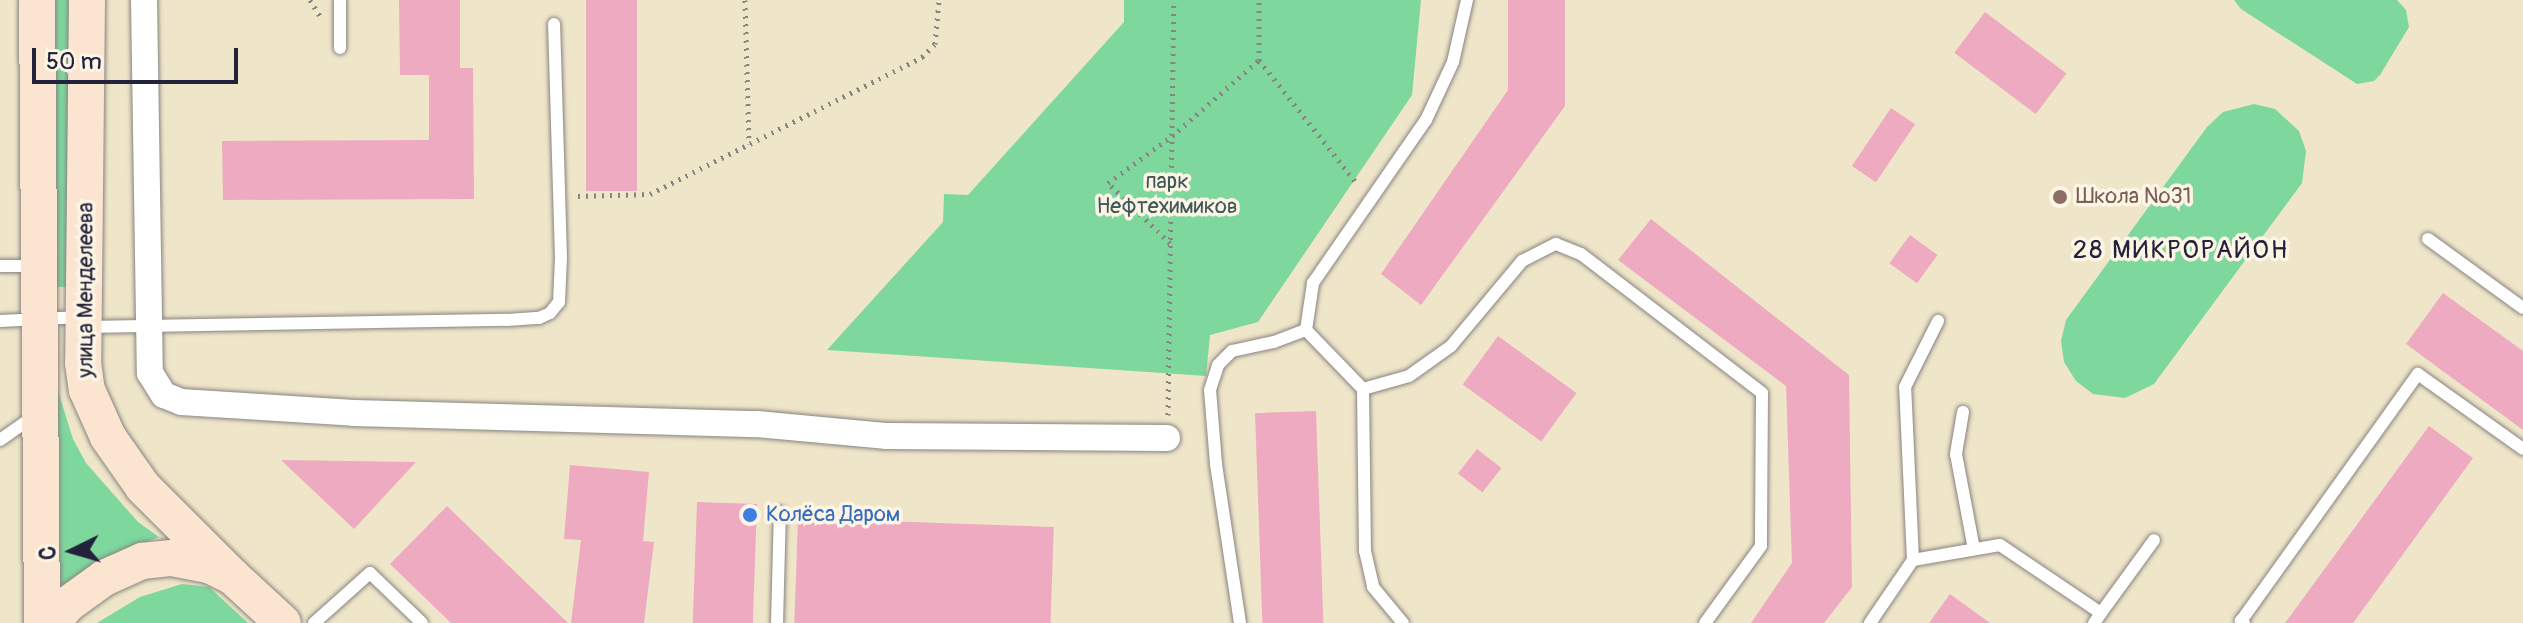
<!DOCTYPE html>
<meta charset="utf-8">
<style>
body{margin:0}
#map{position:relative;width:2523px;height:623px;overflow:hidden;background:#efe6c9;font-family:Pangolin,sans-serif}
div>[style]{position:absolute}
.green>*{inset:0;background:#7ed79d;transform-origin:0 0}
.building>*{inset:0;background:#eeaac0;transform-origin:0 0}
.path>*{height:5px;margin-top:-2.5px;transform-origin:0;background:repeating-linear-gradient(90deg,#888482 0 2px,transparent 0 8px)}
.roads{filter:drop-shadow(0 0 2px #888482) drop-shadow(0 0 2px #888482)}
.lane>*{height:12px;margin:-6px;padding:0 6px;transform-origin:6px;border-radius:6px;background:#fff}
.street>*{height:26px;margin:-13px;padding:0 13px;transform-origin:13px;border-radius:13px;background:#fff}
.secondary>*{height:36px;margin:-18px;padding:0 18px;transform-origin:18px;border-radius:18px;background:#fce5d0}
.dots>*{width:22px;height:22px;translate:-50% -50%;box-sizing:border-box;border:4px solid #fcf5e5;border-radius:50%}
span{translate:-50% -50%;white-space:nowrap;text-align:center;line-height:1.15;-webkit-text-stroke:7px #fcf5e5;paint-order:stroke}
.park-label{font-size:22px;color:#3e5858}
.education-label{font-size:22px;color:#785e54}
.left{translate:0 -50%;text-align:left}
.street-label{font-size:22px;color:#22223b}
.shop-label{font-size:22px;color:#366cbe}
.quarter-label{font-size:26px;color:#22223b;letter-spacing:2px}
.north{position:absolute;left:32px;top:511px;width:80px;height:80px;-webkit-text-stroke:6px #fcf5e5;paint-order:stroke;rotate:265deg;font-size:22px;font-weight:700;line-height:32px;text-align:center;color:#22223b}
.north::after{content:'';display:block;margin:auto;width:28px;height:36px;background:#22223b;clip-path:polygon(50% 0,100% 100%,50% 72%,0 100%)}
.scale{position:absolute;left:32px;top:48px;width:206px;height:36px;box-sizing:border-box;border:4px solid #22223b;border-top:0;padding-left:10px;font-size:24px;line-height:28px;white-space:nowrap;color:#22223b;-webkit-text-stroke:6px #fcf5e5;paint-order:stroke}
</style>
<div id="map">
<div class="green">
<div style="left:50px;top:0;width:20px;height:287px"></div>
<div style="clip-path:polygon(1124px 0,1421px 0,1412px 95px,1258px 322px,1210px 335px,1206px 376px,827px 350px,943px 222px,944px 194px,968px 195px,1124px 22px)"></div>
<div style="clip-path:polygon(2234px 0,2397px 0,2406px 10px,2409px 27px,2380px 75px,2374px 81px,2357px 84px,2241px 9px)"></div>
<div style="clip-path:polygon(2254px 104px,2275px 109px,2299px 131px,2306px 151px,2302px 183px,2154px 384px,2125px 398px,2093px 394px,2076px 381px,2064px 362px,2061px 341px,2066px 320px,2207px 127px,2223px 112px)"></div>
<div style="clip-path:polygon(53px 375px,73px 439px,86px 463px,138px 522px,159px 537px,124px 551px,55px 594px)"></div>
<div style="clip-path:polygon(182px 584px,209px 587px,248px 623px,97px 623px,140px 597px)"></div>
</div>
<div class="building">
<div style="clip-path:polygon(399px 0,460px 0,460px 68px,473px 68px,474px 199px,223px 200px,222px 141px,429px 140px,429px 75px,400px 75px)"></div>
<div style="left:586px;top:0;width:51px;height:191px"></div>
<div style="clip-path:polygon(1508px 0,1565px 0,1565px 106px,1421px 305px,1381px 274px,1508px 90px)"></div>
<div style="left:1985px;top:12px;width:102px;height:51px;rotate:37deg"></div>
<div style="left:1891px;top:108px;width:29px;height:70px;rotate:34deg"></div>
<div style="clip-path:polygon(1651px 219px,1849px 375px,1852px 587px,1824px 623px,1751px 623px,1792px 563px,1786px 386px,1618px 260px)"></div>
<div style="left:1910px;top:235px;width:34px;height:35px;rotate:36deg"></div>
<div style="clip-path:polygon(2443px 293px,2523px 351px,2523px 430px,2406px 344px)"></div>
<div style="left:1498px;top:336px;width:97px;height:60px;rotate:36deg"></div>
<div style="left:1316px;top:411px;width:212px;height:61px;rotate:88deg"></div>
<div style="clip-path:polygon(2429px 426px,2473px 458px,2353px 623px,2285px 623px)"></div>
<div style="left:1477px;top:449px;width:31px;height:31px;rotate:38deg"></div>
<div style="clip-path:polygon(281px 460px,416px 462px,354px 529px)"></div>
<div style="clip-path:polygon(570px 465px,649px 472px,643px 541px,654px 542px,644px 623px,571px 623px,581px 540px,564px 539px)"></div>
<div style="left:697px;top:502px;width:60px;height:121px;rotate:2deg"></div>
<div style="clip-path:polygon(447px 506px,568px 623px,451px 623px,390px 564px)"></div>
<div style="left:798px;top:518px;width:256px;height:105px;rotate:2deg"></div>
<div style="clip-path:polygon(1950px 594px,1990px 623px,1929px 623px)"></div>
</div>
<div class="path">
<div style="left:310px;top:0;width:19px;rotate:58deg"></div>
<div style="left:745px;top:0;width:144px;rotate:88.4deg"></div>
<div style="left:1259px;top:60px;width:159px;rotate:51.6deg"></div>
<div style="left:578px;top:196px;width:72px;rotate:-1.6deg"></div>
<div style="left:650px;top:194px;width:305px;rotate:-26.7deg"></div>
<div style="left:922px;top:57px;width:18px;rotate:-45deg"></div>
<div style="left:935px;top:44px;width:44px;rotate:-84.8deg"></div>
<div style="left:1170px;top:243px;width:86px;rotate:-135.9deg"></div>
<div style="left:1108px;top:183px;width:79px;rotate:-36.3deg"></div>
<div style="left:1172px;top:136px;width:116px;rotate:-41.1deg"></div>
<div style="left:1259px;top:60px;width:60px;rotate:-90deg"></div>
<div style="left:1168px;top:415px;width:415px;rotate:-89.2deg"></div>
</div>
<div class="roads">
<div class="lane">
<div style="left:340px;top:48px;width:48px;rotate:-90deg"></div>
<div style="left:2428px;top:239px;width:117px;rotate:36deg"></div>
<div style="left:0;top:266px;width:37px"></div>
<div style="left:0;top:321px;width:81px;rotate:-2.8deg"></div>
<div style="left:86px;top:327px;width:421px;rotate:-1deg"></div>
<div style="left:507px;top:320px;width:32px;rotate:-4deg"></div>
<div style="left:539px;top:318px;width:12px;rotate:-24deg"></div>
<div style="left:550px;top:313px;width:14px;rotate:-51deg"></div>
<div style="left:559px;top:302px;width:44px;rotate:-87.4deg"></div>
<div style="left:561px;top:258px;width:234px;rotate:-91.7deg"></div>
<div style="left:1306px;top:330px;width:82px;rotate:46deg"></div>
<div style="left:1363px;top:389px;width:162px;rotate:89.3deg"></div>
<div style="left:1365px;top:551px;width:37px;rotate:77deg"></div>
<div style="left:1373px;top:587px;width:47px;rotate:50.2deg"></div>
<div style="left:1363px;top:389px;width:48px;rotate:-15.8deg"></div>
<div style="left:1409px;top:376px;width:52px;rotate:-35.5deg"></div>
<div style="left:1451px;top:346px;width:111px;rotate:-50.1deg"></div>
<div style="left:1522px;top:261px;width:38px;rotate:-27deg"></div>
<div style="left:1556px;top:244px;width:27px;rotate:22deg"></div>
<div style="left:1581px;top:254px;width:228px;rotate:37.5deg"></div>
<div style="left:1762px;top:393px;width:153px;rotate:90.4deg"></div>
<div style="left:1761px;top:546px;width:95px;rotate:126deg"></div>
<div style="left:1963px;top:412px;width:43px;rotate:99.5deg"></div>
<div style="left:1956px;top:454px;width:97px;rotate:79.3deg"></div>
<div style="left:0;top:440px;width:42px;rotate:-35.2deg"></div>
<div style="left:1913px;top:560px;width:88px;rotate:-9.8deg"></div>
<div style="left:2000px;top:545px;width:122px;rotate:34deg"></div>
<div style="left:2101px;top:613px;width:12px;rotate:125deg"></div>
<div style="left:2101px;top:613px;width:90px;rotate:-54deg"></div>
<div style="left:314px;top:623px;width:75px;rotate:-41.8deg"></div>
<div style="left:370px;top:573px;width:72px;rotate:43.9deg"></div>
<div style="left:777px;top:623px;width:111px;rotate:-88.5deg"></div>
<div style="left:1240px;top:623px;width:161px;rotate:-98.6deg"></div>
<div style="left:1216px;top:464px;width:74px;rotate:-94.6deg"></div>
<div style="left:1210px;top:390px;width:26px;rotate:-72deg"></div>
<div style="left:1218px;top:365px;width:20px;rotate:-45deg"></div>
<div style="left:1232px;top:351px;width:43px;rotate:-12.1deg"></div>
<div style="left:1274px;top:342px;width:34px;rotate:-21deg"></div>
<div style="left:1306px;top:330px;width:48px;rotate:-81.5deg"></div>
<div style="left:1313px;top:283px;width:198px;rotate:-55.3deg"></div>
<div style="left:1426px;top:120px;width:64px;rotate:-65deg"></div>
<div style="left:1453px;top:62px;width:64px;rotate:-77.3deg"></div>
<div style="left:1870px;top:623px;width:76px;rotate:-55.7deg"></div>
<div style="left:1913px;top:560px;width:173px;rotate:-92.6deg"></div>
<div style="left:1905px;top:387px;width:74px;rotate:-63.4deg"></div>
<div style="left:2244px;top:623px;width:4px;rotate:-146deg"></div>
<div style="left:2241px;top:621px;width:304px;rotate:-54.4deg"></div>
<div style="left:2418px;top:374px;width:129px;rotate:35.5deg"></div>
</div>
<div class="street">
<div style="left:144px;top:0;width:373px;rotate:89.1deg"></div>
<div style="left:150px;top:373px;width:26px;rotate:58deg"></div>
<div style="left:164px;top:395px;width:18px;rotate:22deg"></div>
<div style="left:181px;top:402px;width:173px;rotate:3.6deg"></div>
<div style="left:354px;top:413px;width:403px;rotate:1.6deg"></div>
<div style="left:757px;top:424px;width:131px;rotate:5.3deg"></div>
<div style="left:887px;top:436px;width:280px;rotate:0.4deg"></div>
</div>
<div class="secondary">
<div style="left:37px;top:0;width:623px;rotate:89.54deg"></div>
<div style="left:87px;top:0;width:363px;rotate:90.6deg"></div>
<div style="left:83px;top:363px;width:27px;rotate:82deg"></div>
<div style="left:87px;top:390px;width:51px;rotate:65.9deg"></div>
<div style="left:108px;top:437px;width:61px;rotate:55deg"></div>
<div style="left:143px;top:487px;width:126px;rotate:45deg"></div>
<div style="left:51px;top:623px;width:25px;rotate:-48deg"></div>
<div style="left:68px;top:604px;width:44px;rotate:-35.8deg"></div>
<div style="left:104px;top:578px;width:42px;rotate:-24.1deg"></div>
<div style="left:142px;top:561px;width:30px;rotate:-6deg"></div>
<div style="left:172px;top:558px;width:38px;rotate:11deg"></div>
<div style="left:209px;top:565px;width:25px;rotate:26deg"></div>
<div style="left:232px;top:576px;width:69px;rotate:42.7deg"></div>
</div>
</div>
<div class="dots">
<div style="left:2060px;top:197px;background:#8d6e63"></div>
<div style="left:750px;top:515px;background:#3f7fe0"></div>
</div>
<div class="park-label">
<span style="left:1167px;top:194px">парк<br>Нефтехимиков</span>
</div>
<div class="education-label">
<span class="left" style="left:2076px;top:197px">Школа №31</span>
</div>
<div class="street-label">
<span style="left:86px;top:290px;rotate:-90deg">улица Менделеева</span>
</div>
<div class="shop-label">
<span class="left" style="left:766px;top:515px">Колёса Даром</span>
</div>
<div class="quarter-label">
<span style="left:2181px;top:251px">28 МИКРОРАЙОН</span>
</div>
<div class="north">С</div>
<div class="scale">50 m</div>
</div>
